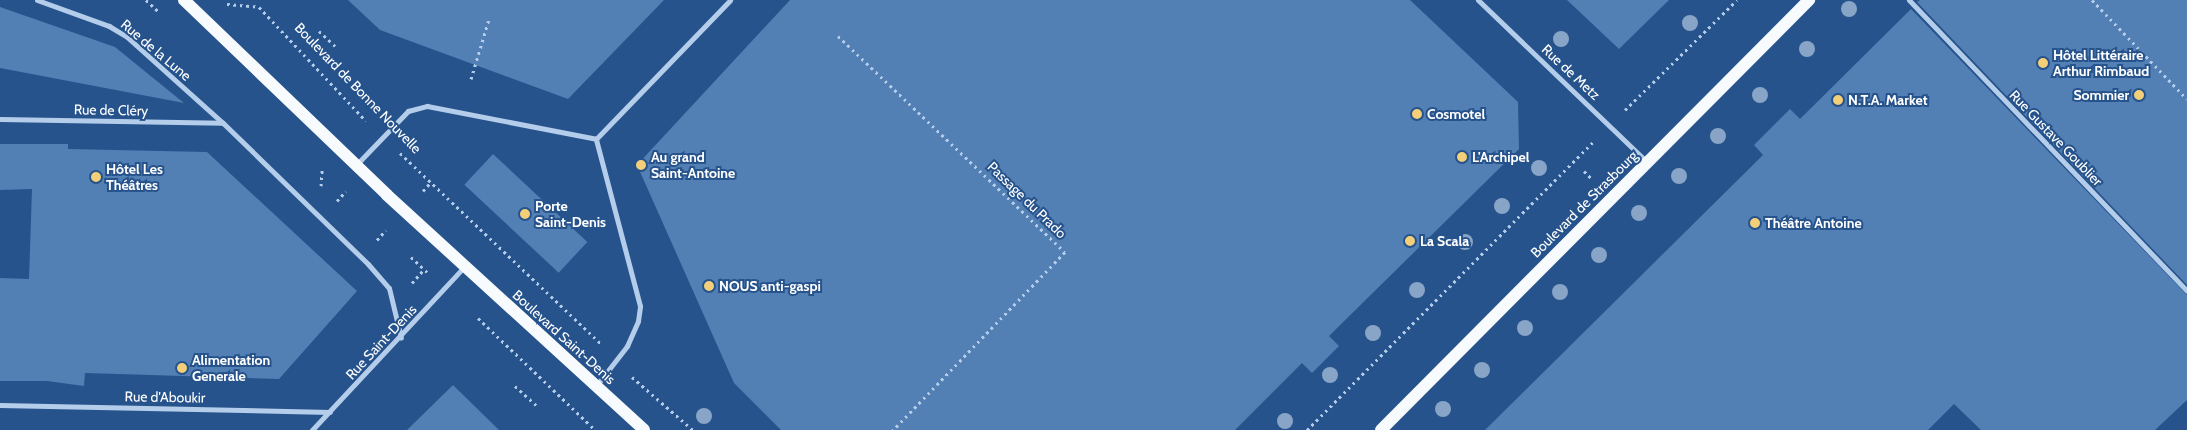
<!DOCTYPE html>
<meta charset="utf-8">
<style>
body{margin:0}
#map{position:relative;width:2187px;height:430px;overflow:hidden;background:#26538c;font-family:Cabin,sans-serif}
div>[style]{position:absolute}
.building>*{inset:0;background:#527fb4;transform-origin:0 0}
.path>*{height:3px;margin-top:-1.5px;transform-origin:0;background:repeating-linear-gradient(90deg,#b4cdea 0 2.5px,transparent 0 6.5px)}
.street>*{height:5px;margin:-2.5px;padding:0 2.5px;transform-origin:2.5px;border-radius:2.5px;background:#b4cdea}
.primary>*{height:12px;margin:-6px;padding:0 6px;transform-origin:6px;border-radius:6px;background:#f8fbfe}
.trees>*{width:16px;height:16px;margin:-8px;border-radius:50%;background:#88a4c7}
.dots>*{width:14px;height:14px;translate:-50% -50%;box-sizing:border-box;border:2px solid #26538c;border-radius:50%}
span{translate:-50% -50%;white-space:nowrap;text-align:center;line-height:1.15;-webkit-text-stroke:4px #26538c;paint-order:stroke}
.street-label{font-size:14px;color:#fff}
.poi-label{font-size:14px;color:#fff;font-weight:700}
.left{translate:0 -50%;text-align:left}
.right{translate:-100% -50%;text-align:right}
</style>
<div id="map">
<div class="building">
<div style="clip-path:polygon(348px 0,664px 0,568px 99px,380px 30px)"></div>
<div style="clip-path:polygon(790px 0,1410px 0,1518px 102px,1519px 149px,1329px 336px,1339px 346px,1312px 373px,1302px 363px,1235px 430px,781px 430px,734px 383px,637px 165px)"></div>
<div style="clip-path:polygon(1567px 0,1669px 0,1619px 49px)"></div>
<div style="clip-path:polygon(1920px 0,2187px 0,2187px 285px,1917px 2px)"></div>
<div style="clip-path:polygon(0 7px,115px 47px,184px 103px,0 68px)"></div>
<div style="clip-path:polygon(1911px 9px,2187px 295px,2187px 400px,2155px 430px,1981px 430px,1954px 404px,1928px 430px,1485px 430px,1763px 155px,1754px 145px,1790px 109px,1800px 119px)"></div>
<div style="clip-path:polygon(0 144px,68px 144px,68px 149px,207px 152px,357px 291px,279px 379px,85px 373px,84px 386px,47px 381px,0 381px,0 278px,29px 279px,32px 189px,0 190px)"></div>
<div style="left:493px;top:154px;width:129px;height:42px;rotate:43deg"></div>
<div style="clip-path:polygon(453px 385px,499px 430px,407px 430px)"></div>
</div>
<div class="path">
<div style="left:146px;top:0;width:19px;rotate:43deg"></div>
<div style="left:2092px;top:0;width:137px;rotate:46.2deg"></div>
<div style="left:227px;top:4px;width:32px;rotate:5deg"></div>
<div style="left:259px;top:7px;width:156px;rotate:46.8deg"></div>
<div style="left:319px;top:31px;width:26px;rotate:43deg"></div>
<div style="left:838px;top:36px;width:313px;rotate:43.6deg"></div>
<div style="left:1065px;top:252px;width:248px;rotate:134deg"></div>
<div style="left:471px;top:79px;width:63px;rotate:-73.3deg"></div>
<div style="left:1625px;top:110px;width:157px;rotate:-44.5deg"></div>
<div style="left:400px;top:153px;width:276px;rotate:43.5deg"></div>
<div style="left:1584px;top:171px;width:11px;rotate:45deg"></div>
<div style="left:321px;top:186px;width:16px;rotate:-86deg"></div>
<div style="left:423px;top:191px;width:12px;rotate:-48deg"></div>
<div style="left:337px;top:201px;width:13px;rotate:-48deg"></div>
<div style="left:377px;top:240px;width:13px;rotate:-48deg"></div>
<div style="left:411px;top:257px;width:22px;rotate:43deg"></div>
<div style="left:412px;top:283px;width:18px;rotate:-49deg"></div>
<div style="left:478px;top:318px;width:162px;rotate:43.7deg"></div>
<div style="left:632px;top:377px;width:81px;rotate:41deg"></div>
<div style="left:515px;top:386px;width:30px;rotate:42deg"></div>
<div style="left:1307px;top:430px;width:407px;rotate:-45.2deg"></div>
</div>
<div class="street">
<div style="left:37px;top:0;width:77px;rotate:19.9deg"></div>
<div style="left:109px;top:26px;width:21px;rotate:31deg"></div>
<div style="left:127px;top:37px;width:129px;rotate:41.9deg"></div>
<div style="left:223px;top:123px;width:202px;rotate:44.2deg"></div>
<div style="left:368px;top:264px;width:32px;rotate:49deg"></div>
<div style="left:389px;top:288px;width:51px;rotate:76.5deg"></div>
<div style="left:1478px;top:0;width:233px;rotate:43.8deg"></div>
<div style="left:1909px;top:0;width:402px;rotate:46.3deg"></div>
<div style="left:0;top:119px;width:222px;rotate:1deg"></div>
<div style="left:596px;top:139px;width:193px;rotate:-46deg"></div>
<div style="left:356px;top:165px;width:75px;rotate:-46.1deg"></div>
<div style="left:408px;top:111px;width:20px;rotate:-15deg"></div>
<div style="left:427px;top:106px;width:172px;rotate:11deg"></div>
<div style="left:596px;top:386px;width:51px;rotate:-52.2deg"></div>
<div style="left:627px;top:346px;width:27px;rotate:-66deg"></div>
<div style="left:638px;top:321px;width:15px;rotate:-82deg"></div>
<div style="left:640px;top:306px;width:173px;rotate:-104.8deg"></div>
<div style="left:0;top:405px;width:330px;rotate:1.2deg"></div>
<div style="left:312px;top:430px;width:223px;rotate:-47deg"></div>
</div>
<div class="primary">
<div style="left:184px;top:0;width:281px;rotate:43.8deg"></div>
<div style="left:387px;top:195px;width:348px;rotate:42.4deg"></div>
<div style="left:1381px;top:430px;width:607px;rotate:-45.13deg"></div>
</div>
<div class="trees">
<div style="left:1849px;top:9px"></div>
<div style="left:1690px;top:23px"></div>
<div style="left:1561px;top:39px"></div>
<div style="left:1807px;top:49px"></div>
<div style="left:1760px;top:95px"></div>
<div style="left:1718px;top:136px"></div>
<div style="left:1539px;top:168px"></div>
<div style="left:1679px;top:176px"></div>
<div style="left:1502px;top:206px"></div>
<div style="left:1639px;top:213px"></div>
<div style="left:1465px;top:242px"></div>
<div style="left:1599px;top:255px"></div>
<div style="left:1417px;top:290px"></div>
<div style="left:1560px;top:292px"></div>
<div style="left:1525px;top:328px"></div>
<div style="left:1373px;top:333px"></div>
<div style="left:1482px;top:370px"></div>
<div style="left:1330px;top:375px"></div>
<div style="left:1443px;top:409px"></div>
<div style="left:704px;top:416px"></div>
<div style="left:1285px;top:421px"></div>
</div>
<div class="dots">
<div style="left:2043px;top:63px;background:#f3cf79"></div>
<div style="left:2139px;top:95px;background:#f3cf79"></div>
<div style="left:1838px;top:100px;background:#f3cf79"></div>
<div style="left:1417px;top:114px;background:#f3cf79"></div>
<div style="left:1462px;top:157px;background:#f3cf79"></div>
<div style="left:641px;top:165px;background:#f3cf79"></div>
<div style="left:96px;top:177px;background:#f3cf79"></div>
<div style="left:525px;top:214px;background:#f3cf79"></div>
<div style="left:1755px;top:223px;background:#f3cf79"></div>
<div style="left:1410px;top:241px;background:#f3cf79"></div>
<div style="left:709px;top:286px;background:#f3cf79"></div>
<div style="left:182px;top:368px;background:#f3cf79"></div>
</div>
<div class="street-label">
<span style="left:156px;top:50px;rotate:40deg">Rue de la Lune</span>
<span style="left:1571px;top:72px;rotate:43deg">Rue de Metz</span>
<span style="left:358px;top:88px;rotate:46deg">Boulevard de Bonne Nouvelle</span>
<span style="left:111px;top:110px;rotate:1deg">Rue de Cléry</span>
<span style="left:2056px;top:138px;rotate:46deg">Rue Gustave Goublier</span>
<span style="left:1027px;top:200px;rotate:44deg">Passage du Prado</span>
<span style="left:1584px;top:204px;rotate:-45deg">Boulevard de Strasbourg</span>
<span style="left:564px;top:337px;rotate:42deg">Boulevard Saint-Denis</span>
<span style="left:381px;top:342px;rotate:-47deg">Rue Saint-Denis</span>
<span style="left:165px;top:397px;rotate:1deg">Rue d'Aboukir</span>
</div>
<div class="poi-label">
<span class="left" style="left:2053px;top:63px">Hôtel Littéraire<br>Arthur Rimbaud</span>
<span class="right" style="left:2129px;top:95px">Sommier</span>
<span class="left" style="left:1848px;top:100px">N.T.A. Market</span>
<span class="left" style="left:1427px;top:114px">Cosmotel</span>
<span class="left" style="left:651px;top:165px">Au grand<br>Saint-Antoine</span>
<span class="left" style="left:1472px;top:157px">L'Archipel</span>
<span class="left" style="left:106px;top:177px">Hôtel Les<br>Théâtres</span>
<span class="left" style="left:535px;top:214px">Porte<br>Saint-Denis</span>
<span class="left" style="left:1765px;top:223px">Théâtre Antoine</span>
<span class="left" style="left:1420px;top:241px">La Scala</span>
<span class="left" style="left:719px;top:286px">NOUS anti-gaspi</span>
<span class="left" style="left:192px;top:368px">Alimentation<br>Generale</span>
</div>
</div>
